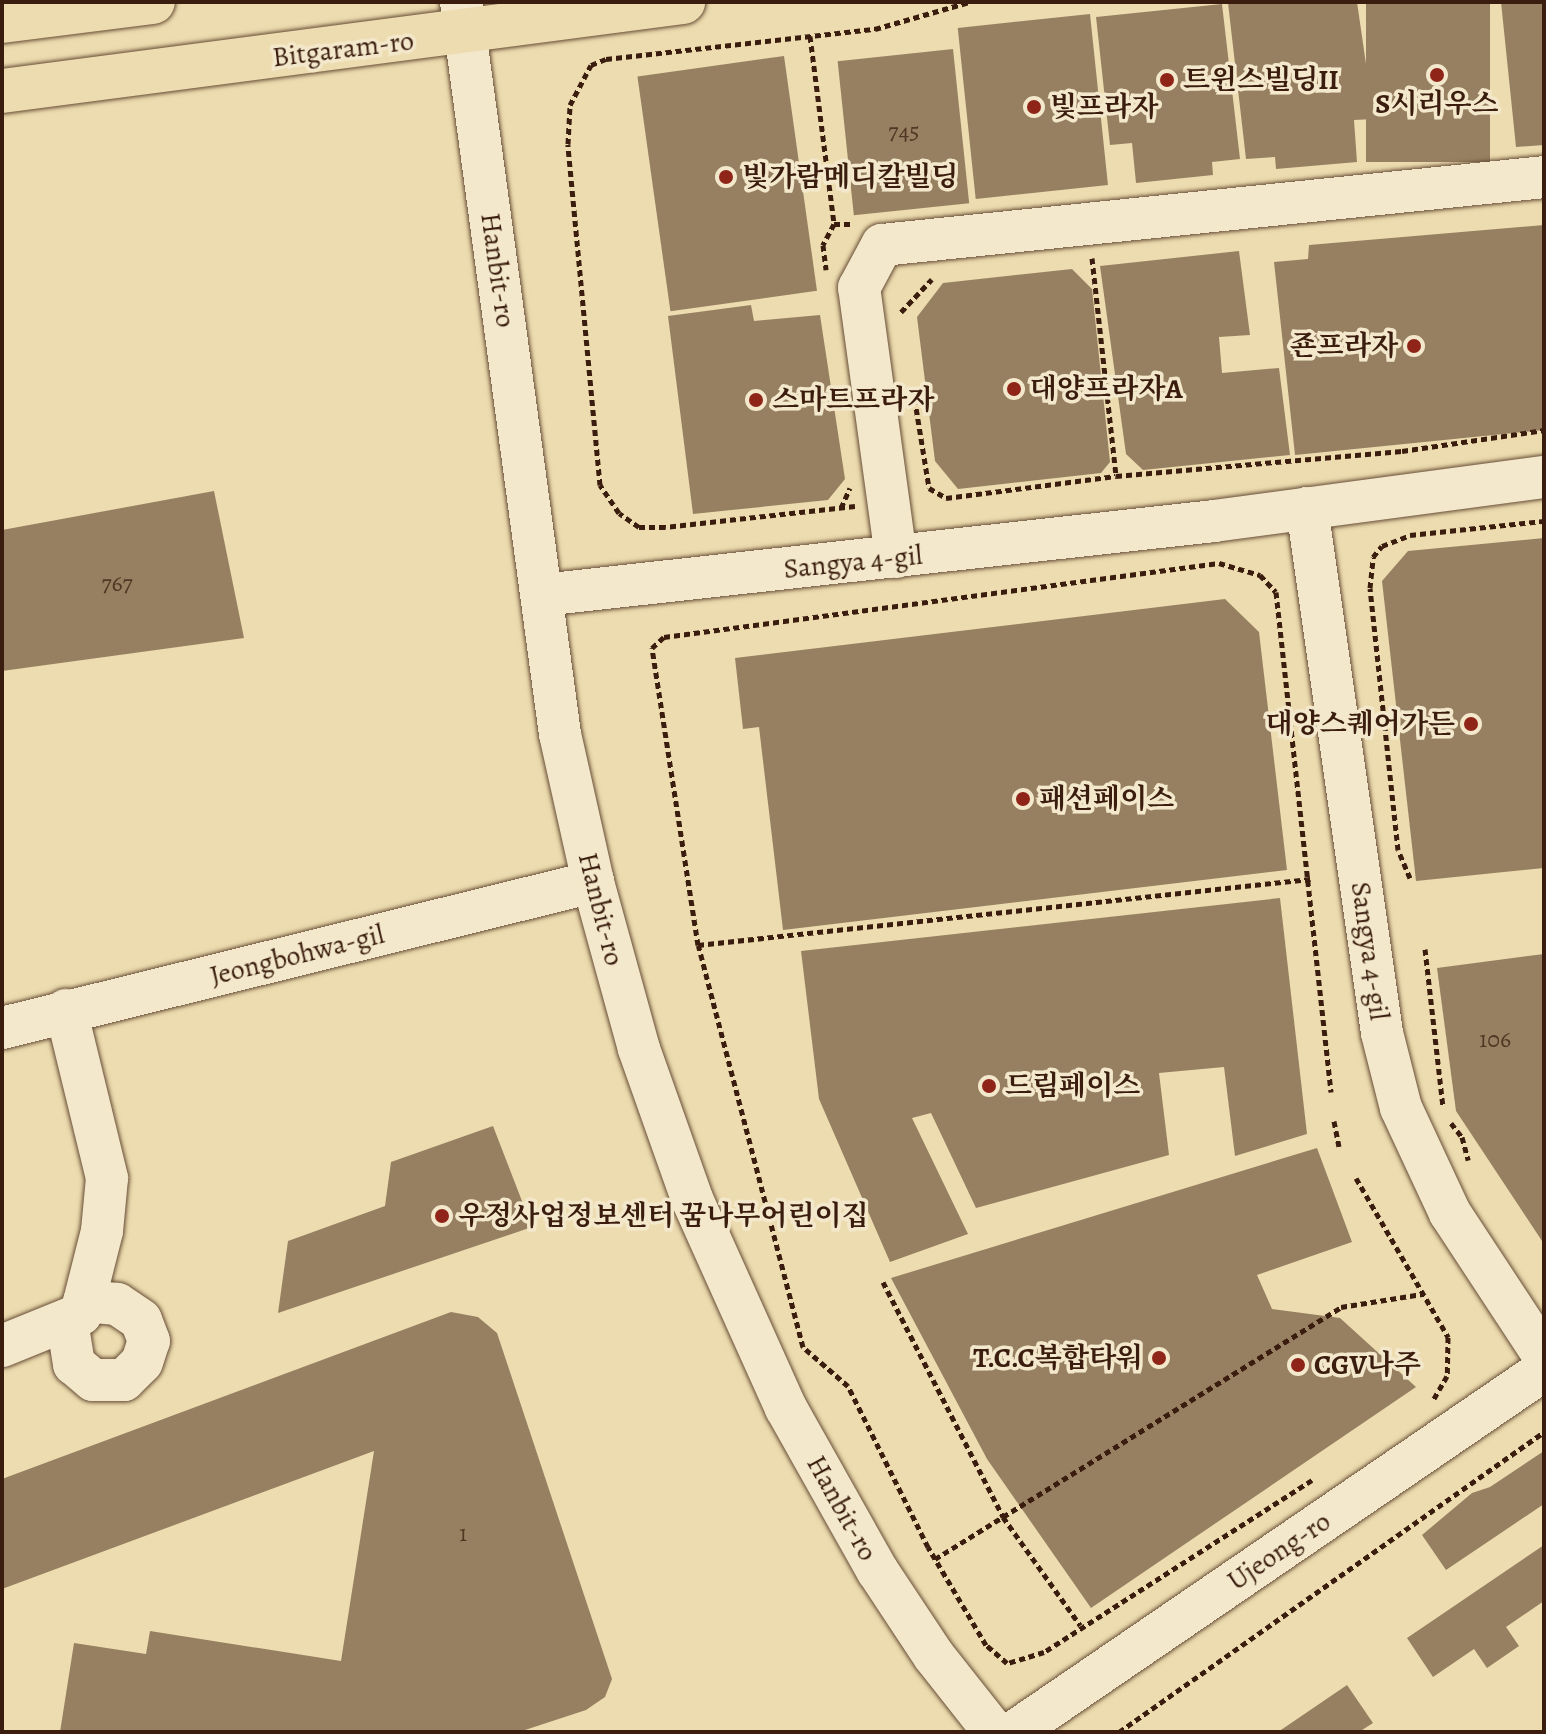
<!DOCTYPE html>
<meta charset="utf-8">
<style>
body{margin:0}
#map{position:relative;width:1546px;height:1734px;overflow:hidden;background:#eddcaf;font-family:Alegreya,"Noto Serif KR",serif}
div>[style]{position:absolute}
.building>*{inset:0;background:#978062;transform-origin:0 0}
.path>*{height:5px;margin-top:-2.5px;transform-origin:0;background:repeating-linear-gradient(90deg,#3a1d0e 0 6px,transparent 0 10px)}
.roads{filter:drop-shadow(0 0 2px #674d36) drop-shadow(0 0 2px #674d36)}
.minor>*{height:42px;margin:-21px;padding:0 21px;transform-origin:21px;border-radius:21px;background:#f3e8cb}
.major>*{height:44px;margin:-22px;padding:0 22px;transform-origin:22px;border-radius:22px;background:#eddcaf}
.dots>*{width:22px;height:22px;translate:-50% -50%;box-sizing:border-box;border:4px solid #f3e8cb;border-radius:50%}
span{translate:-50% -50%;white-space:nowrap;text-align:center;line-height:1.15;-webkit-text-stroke:7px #f3e8cb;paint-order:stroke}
.number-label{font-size:24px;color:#513623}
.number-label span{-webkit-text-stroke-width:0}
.street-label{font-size:28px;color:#3a1d0e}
.poi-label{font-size:28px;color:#3a1d0e;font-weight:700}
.left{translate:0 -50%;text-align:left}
.right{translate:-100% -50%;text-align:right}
.frame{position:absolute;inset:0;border:4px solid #3a1d0e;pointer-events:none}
</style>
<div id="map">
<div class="building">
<div style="clip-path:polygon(1357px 2px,1374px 119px,1354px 120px,1357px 162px,1276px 169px,1275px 157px,1246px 159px,1228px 3px)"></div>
<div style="left:1366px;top:2px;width:124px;height:160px"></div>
<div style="clip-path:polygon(1501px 2px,1544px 2px,1544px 145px,1516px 147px)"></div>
<div style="clip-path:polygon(1222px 4px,1240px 159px,1212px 162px,1213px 175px,1136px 183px,1132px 143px,1110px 145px,1096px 17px)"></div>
<div style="left:1090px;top:14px;width:172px;height:133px;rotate:84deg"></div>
<div style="left:953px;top:49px;width:155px;height:116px;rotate:84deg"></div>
<div style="left:784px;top:56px;width:237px;height:148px;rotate:82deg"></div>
<div style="clip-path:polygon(1544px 225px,1544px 430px,1295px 455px,1274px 262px,1308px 259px,1309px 245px)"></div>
<div style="clip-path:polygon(1239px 251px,1250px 335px,1219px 337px,1222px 373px,1279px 368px,1290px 455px,1143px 470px,1126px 454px,1100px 266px)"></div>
<div style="clip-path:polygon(1072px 269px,1092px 289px,1110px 462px,1101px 473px,958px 489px,935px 461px,917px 317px,943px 283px)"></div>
<div style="clip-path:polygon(751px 305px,754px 321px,820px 315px,845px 479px,828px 500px,693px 514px,668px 316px)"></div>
<div style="clip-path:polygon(214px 491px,244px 638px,2px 671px,2px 530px)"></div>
<div style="clip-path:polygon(1544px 538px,1544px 868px,1416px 881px,1382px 581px,1408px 551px)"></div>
<div style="clip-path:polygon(1225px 599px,1259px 632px,1287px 870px,783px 930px,759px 727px,743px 729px,735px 658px)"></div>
<div style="clip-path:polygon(1280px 898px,1307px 1134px,1235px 1156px,1224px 1067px,1159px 1073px,1169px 1155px,976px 1208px,931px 1113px,912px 1118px,968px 1234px,890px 1262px,819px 1099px,801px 951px)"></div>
<div style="clip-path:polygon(1544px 954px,1544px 1244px,1456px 1111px,1437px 968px)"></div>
<div style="clip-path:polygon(493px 1126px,532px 1227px,278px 1313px,288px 1241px,385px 1206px,391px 1162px)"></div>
<div style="clip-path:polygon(1317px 1148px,1352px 1242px,1257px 1275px,1272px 1309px,1340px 1318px,1416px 1387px,1091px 1608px,987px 1459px,891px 1278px)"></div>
<div style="clip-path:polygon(451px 1312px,478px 1317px,497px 1333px,612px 1679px,605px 1697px,586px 1710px,519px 1732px,60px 1732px,74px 1643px,146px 1654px,150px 1631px,341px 1661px,374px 1451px,2px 1589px,2px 1479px)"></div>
<div style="clip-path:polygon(1544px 1451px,1544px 1504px,1446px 1570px,1422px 1535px,1472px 1493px,1490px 1487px)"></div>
<div style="clip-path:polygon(1544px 1545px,1544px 1601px,1506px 1627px,1519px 1646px,1487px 1668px,1474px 1649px,1433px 1677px,1407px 1638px)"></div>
<div style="clip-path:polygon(1347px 1685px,1373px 1723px,1359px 1732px,1278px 1732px)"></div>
</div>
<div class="path">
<div style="left:810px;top:36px;width:190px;rotate:82.7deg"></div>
<div style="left:834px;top:224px;width:24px;rotate:118deg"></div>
<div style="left:823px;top:245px;width:25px;rotate:83deg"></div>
<div style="left:834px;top:224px;width:19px"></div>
<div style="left:1092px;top:258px;width:219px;rotate:83.7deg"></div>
<div style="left:901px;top:312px;width:45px;rotate:-46.8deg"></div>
<div style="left:913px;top:389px;width:100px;rotate:80.8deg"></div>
<div style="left:929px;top:488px;width:20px;rotate:30deg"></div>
<div style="left:946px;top:498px;width:171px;rotate:-7.4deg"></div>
<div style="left:1116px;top:476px;width:287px;rotate:-5deg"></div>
<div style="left:1402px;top:451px;width:144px;rotate:-8.4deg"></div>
<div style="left:855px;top:506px;width:191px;rotate:173.7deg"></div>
<div style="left:665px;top:527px;width:26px;rotate:180deg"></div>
<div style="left:639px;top:527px;width:24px;rotate:-145deg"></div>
<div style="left:619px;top:513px;width:34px;rotate:-124deg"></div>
<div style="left:600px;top:485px;width:342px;rotate:-95.4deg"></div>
<div style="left:568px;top:144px;width:39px;rotate:-87deg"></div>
<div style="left:570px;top:105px;width:45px;rotate:-62.3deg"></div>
<div style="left:591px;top:65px;width:16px;rotate:-22deg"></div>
<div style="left:606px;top:59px;width:271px;rotate:-6.4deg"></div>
<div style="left:875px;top:29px;width:98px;rotate:-16deg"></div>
<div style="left:841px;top:508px;width:22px;rotate:-66deg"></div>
<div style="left:1410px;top:878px;width:30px;rotate:-113deg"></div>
<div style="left:1398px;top:850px;width:263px;rotate:-96.1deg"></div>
<div style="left:1370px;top:588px;width:31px;rotate:-84deg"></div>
<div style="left:1373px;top:557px;width:14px;rotate:-51deg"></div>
<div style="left:1382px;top:546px;width:30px;rotate:-21deg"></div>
<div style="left:1410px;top:535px;width:135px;rotate:-6deg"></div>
<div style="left:698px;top:945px;width:616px;rotate:-6.16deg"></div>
<div style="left:1425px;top:949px;width:159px;rotate:83.5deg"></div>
<div style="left:1334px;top:1121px;width:26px;rotate:79deg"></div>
<div style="left:1451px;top:1123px;width:18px;rotate:52deg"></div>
<div style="left:1462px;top:1137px;width:24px;rotate:75deg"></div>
<div style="left:1356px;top:1178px;width:184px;rotate:59.9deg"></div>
<div style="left:1448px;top:1337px;width:39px;rotate:91deg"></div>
<div style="left:1447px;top:1376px;width:28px;rotate:120deg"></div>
<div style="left:883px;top:1282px;width:264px;rotate:62.9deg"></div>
<div style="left:1003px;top:1517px;width:133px;rotate:54.5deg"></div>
<div style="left:1312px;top:1480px;width:318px;rotate:147.3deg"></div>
<div style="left:1044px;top:1652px;width:39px;rotate:163deg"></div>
<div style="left:1007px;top:1663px;width:28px;rotate:-139deg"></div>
<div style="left:986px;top:1645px;width:114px;rotate:-120.6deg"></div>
<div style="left:928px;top:1547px;width:180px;rotate:-116.4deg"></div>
<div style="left:848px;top:1386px;width:60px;rotate:-139.1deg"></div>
<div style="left:803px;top:1347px;width:415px;rotate:-104.6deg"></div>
<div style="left:698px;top:945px;width:301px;rotate:-98.8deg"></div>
<div style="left:652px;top:648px;width:16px;rotate:-43deg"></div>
<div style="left:664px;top:637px;width:560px;rotate:-7.59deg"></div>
<div style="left:1219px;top:563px;width:43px;rotate:16.3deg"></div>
<div style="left:1260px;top:575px;width:23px;rotate:47deg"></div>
<div style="left:1276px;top:592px;width:503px;rotate:83.72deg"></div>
<div style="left:935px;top:1559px;width:478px;rotate:-31.8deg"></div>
<div style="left:1341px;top:1307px;width:82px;rotate:-9.1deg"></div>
<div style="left:1119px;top:1732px;width:520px;rotate:-35.22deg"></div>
</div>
<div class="roads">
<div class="minor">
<div style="left:461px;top:2px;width:739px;rotate:82.3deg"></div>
<div style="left:560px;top:734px;width:152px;rotate:77.4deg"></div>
<div style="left:593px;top:882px;width:173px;rotate:74.6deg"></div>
<div style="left:639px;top:1049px;width:159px;rotate:70.5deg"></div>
<div style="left:692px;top:1199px;width:229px;rotate:65.8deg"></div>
<div style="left:786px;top:1408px;width:186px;rotate:60.7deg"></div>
<div style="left:877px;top:1570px;width:103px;rotate:56.5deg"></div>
<div style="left:934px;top:1656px;width:97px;rotate:51.7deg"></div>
<div style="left:1307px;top:508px;width:530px;rotate:81.87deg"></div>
<div style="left:1382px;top:1033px;width:77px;rotate:75.8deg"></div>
<div style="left:1401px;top:1108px;width:116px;rotate:65deg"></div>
<div style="left:1450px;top:1213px;width:171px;rotate:56.7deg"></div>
<div style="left:896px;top:557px;width:272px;rotate:-97.8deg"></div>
<div style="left:859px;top:288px;width:49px;rotate:-61.9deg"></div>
<div style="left:882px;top:245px;width:665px;rotate:-5.86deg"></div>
<div style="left:542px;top:595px;width:676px;rotate:-6.28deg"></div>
<div style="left:1214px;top:521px;width:333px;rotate:-7.6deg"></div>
<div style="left:2px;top:1028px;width:609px;rotate:-13.88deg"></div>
<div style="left:67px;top:1321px;width:44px;rotate:80.8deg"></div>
<div style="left:74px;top:1364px;width:25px;rotate:40deg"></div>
<div style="left:93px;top:1380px;width:31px"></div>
<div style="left:124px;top:1380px;width:25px;rotate:-45deg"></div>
<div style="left:142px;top:1362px;width:22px;rotate:-72deg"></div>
<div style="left:149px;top:1341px;width:22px;rotate:-111deg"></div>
<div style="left:141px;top:1320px;width:29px;rotate:-146deg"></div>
<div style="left:117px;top:1304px;width:33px;rotate:-175deg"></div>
<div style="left:2px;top:1346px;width:85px;rotate:-22.1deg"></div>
<div style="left:81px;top:1314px;width:86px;rotate:-75.8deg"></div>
<div style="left:102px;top:1231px;width:53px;rotate:-84.6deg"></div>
<div style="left:107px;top:1178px;width:173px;rotate:-103.7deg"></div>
<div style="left:1014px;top:1732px;width:642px;rotate:-34.33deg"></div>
</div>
<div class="major">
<div style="left:2px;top:21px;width:152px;rotate:-7.2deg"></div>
<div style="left:2px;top:91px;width:687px;rotate:-7.45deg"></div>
</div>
</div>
<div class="dots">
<div style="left:1437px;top:75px;background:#8f2418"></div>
<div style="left:1167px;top:80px;background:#8f2418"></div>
<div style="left:1034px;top:107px;background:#8f2418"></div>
<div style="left:726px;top:177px;background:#8f2418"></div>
<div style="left:1414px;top:346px;background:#8f2418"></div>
<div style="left:1014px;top:389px;background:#8f2418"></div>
<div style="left:756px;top:400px;background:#8f2418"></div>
<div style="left:1471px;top:724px;background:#8f2418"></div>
<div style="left:1023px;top:799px;background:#8f2418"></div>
<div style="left:989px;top:1086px;background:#8f2418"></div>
<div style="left:442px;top:1216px;background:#8f2418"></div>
<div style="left:1159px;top:1358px;background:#8f2418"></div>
<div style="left:1298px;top:1365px;background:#8f2418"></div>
</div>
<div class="number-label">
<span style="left:904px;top:132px">745</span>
<span style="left:117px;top:584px">767</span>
<span style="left:1495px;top:1040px">106</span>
<span style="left:463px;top:1534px">1</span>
</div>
<div class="street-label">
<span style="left:343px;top:49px;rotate:-7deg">Bitgaram-ro</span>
<span style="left:498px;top:270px;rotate:82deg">Hanbit-ro</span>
<span style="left:853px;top:562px;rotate:-6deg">Sangya 4-gil</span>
<span style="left:601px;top:909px;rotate:76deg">Hanbit-ro</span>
<span style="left:1370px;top:951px;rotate:82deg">Sangya 4-gil</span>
<span style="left:297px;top:955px;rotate:-14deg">Jeongbohwa-gil</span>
<span style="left:842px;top:1508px;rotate:61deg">Hanbit-ro</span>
<span style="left:1279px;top:1551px;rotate:-34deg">Ujeong-ro</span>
</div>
<div class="poi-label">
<span class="left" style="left:1183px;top:80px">트윈스빌딩II</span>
<span style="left:1437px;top:104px">S시리우스</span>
<span class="left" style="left:1050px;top:107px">빛프라자</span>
<span class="left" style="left:742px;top:177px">빛가람메디칼빌딩</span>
<span class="right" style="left:1398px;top:346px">죤프라자</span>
<span class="left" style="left:1030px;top:389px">대양프라자A</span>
<span class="left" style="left:772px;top:400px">스마트프라자</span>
<span class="right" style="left:1455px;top:724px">대양스퀘어가든</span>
<span class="left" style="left:1039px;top:799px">패션페이스</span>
<span class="left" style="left:1005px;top:1086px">드림페이스</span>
<span class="left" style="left:458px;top:1216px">우정사업정보센터 꿈나무어린이집</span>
<span class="right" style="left:1143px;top:1358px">T.C.C복합타워</span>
<span class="left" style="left:1314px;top:1365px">CGV나주</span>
</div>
<div class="frame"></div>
</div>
